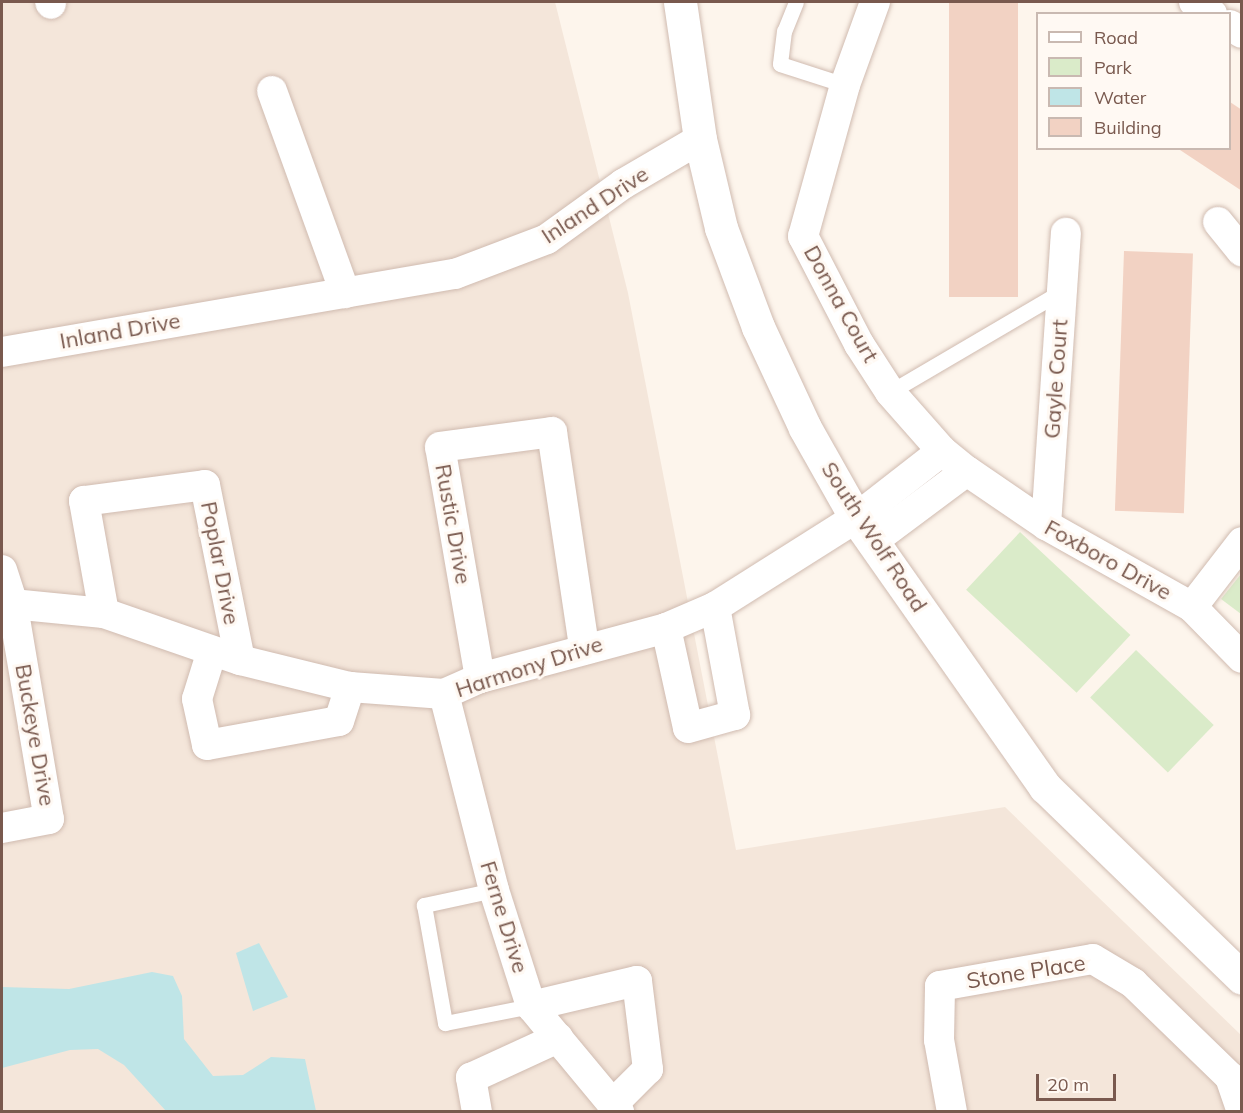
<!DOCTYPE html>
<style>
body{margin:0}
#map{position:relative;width:1243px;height:1113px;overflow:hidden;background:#fdf5ec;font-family:Mulish,sans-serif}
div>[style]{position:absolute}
.residential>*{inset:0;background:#f4e6da}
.green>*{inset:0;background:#daebc9;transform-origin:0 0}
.water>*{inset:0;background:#bfe5e7}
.building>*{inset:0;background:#f2d2c3;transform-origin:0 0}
.roads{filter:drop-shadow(0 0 2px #d0bbb0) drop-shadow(0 0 2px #d0bbb0)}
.service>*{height:15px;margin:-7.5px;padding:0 7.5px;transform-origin:7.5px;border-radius:7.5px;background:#fff}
.minor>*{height:30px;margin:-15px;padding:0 15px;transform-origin:15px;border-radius:15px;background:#fff}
.secondary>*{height:33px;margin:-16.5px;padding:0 16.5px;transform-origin:16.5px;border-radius:16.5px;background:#fff}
span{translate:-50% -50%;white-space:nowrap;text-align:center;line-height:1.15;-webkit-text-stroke:6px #fff9f3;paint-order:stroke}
.street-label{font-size:22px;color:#79594e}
.frame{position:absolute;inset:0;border:3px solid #79594e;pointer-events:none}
.legend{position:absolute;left:1036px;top:12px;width:195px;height:138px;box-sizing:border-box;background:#fff9f3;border:2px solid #c9b9b1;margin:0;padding:8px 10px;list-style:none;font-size:18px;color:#79594e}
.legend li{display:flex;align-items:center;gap:12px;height:30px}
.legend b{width:30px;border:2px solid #c9b9b1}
.scale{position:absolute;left:1036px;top:1074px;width:80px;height:27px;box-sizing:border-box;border:3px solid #79594e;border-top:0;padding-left:8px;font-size:18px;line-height:21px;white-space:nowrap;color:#79594e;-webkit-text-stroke:4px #fff9f3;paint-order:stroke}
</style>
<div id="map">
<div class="residential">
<div style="clip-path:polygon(2px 2px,555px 2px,628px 293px,736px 850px,1005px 807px,1241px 1035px,1241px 1111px,2px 1112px)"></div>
</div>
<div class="green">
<div style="left:1020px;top:532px;width:151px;height:79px;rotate:43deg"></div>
<div style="clip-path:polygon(1241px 574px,1241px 614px,1221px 599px)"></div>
<div style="left:1136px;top:650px;width:108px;height:66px;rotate:44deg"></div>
</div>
<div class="water">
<div style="clip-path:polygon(259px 943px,288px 997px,253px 1011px,236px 953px)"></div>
<div style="clip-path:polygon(152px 972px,173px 976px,182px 996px,184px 1039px,213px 1076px,243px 1075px,271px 1057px,305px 1059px,316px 1111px,166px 1111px,124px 1065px,98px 1049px,70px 1050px,2px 1068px,2px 987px,69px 989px)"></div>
</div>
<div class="building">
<div style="left:949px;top:2px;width:69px;height:295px"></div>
<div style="clip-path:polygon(1230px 102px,1242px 110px,1242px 191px,1177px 148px,1230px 148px)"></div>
<div style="left:1124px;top:251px;width:69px;height:260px;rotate:2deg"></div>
</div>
<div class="roads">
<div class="service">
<div style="left:796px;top:2px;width:31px;rotate:112deg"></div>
<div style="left:784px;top:31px;width:33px;rotate:97deg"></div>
<div style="left:780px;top:64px;width:68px;rotate:17.9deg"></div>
<div style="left:890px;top:392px;width:199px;rotate:-30.4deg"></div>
<div style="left:494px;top:890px;width:72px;rotate:167.9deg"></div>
<div style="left:424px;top:905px;width:120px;rotate:79.9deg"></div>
<div style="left:445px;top:1023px;width:88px;rotate:-11.2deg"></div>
</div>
<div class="minor">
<div style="left:50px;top:2px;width:2px;rotate:63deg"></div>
<div style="left:875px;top:2px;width:88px;rotate:109.9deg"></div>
<div style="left:845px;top:85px;width:157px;rotate:105.5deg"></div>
<div style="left:803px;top:236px;width:122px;rotate:62.6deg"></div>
<div style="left:859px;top:344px;width:57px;rotate:57.1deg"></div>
<div style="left:890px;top:392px;width:79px;rotate:48.6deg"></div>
<div style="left:942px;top:451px;width:32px;rotate:39deg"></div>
<div style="left:967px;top:471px;width:96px;rotate:34.4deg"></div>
<div style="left:1046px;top:525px;width:167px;rotate:29.3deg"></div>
<div style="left:1192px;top:607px;width:71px;rotate:45.6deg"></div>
<div style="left:1194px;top:2px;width:22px;rotate:34deg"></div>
<div style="left:1230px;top:25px;width:14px;rotate:34deg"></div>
<div style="left:272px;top:91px;width:215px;rotate:70.1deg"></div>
<div style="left:1218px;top:222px;width:38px;rotate:51deg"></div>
<div style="left:2px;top:352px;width:460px;rotate:-9.8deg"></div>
<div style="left:455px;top:274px;width:98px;rotate:-20.8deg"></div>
<div style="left:547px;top:239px;width:94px;rotate:-35.9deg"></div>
<div style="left:623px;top:184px;width:89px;rotate:-30.3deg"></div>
<div style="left:1046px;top:525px;width:293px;rotate:-86.1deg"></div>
<div style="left:873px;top:541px;width:117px;rotate:-36.7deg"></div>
<div style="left:2px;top:570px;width:33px;rotate:72deg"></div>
<div style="left:12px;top:601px;width:221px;rotate:80.4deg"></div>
<div style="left:49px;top:819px;width:48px;rotate:169.2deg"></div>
<div style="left:2px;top:603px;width:102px;rotate:5.6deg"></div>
<div style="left:104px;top:613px;width:144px;rotate:19.1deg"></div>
<div style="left:240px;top:660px;width:113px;rotate:13.8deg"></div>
<div style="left:350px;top:687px;width:94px;rotate:4.3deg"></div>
<div style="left:444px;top:694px;width:39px;rotate:-24deg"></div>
<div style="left:480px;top:678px;width:193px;rotate:-15deg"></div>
<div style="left:666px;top:628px;width:53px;rotate:-23.2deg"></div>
<div style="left:715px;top:607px;width:167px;rotate:-32.3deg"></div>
<div style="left:856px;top:518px;width:109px;rotate:-37.9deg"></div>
<div style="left:1192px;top:607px;width:82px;rotate:-52.4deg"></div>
<div style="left:104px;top:613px;width:114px;rotate:-100.1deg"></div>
<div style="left:84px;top:501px;width:122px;rotate:-7.5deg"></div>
<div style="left:205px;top:485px;width:178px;rotate:78.7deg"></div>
<div style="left:666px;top:628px;width:102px;rotate:77.6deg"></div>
<div style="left:688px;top:728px;width:49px;rotate:-15.5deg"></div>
<div style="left:735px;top:715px;width:110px;rotate:-100.5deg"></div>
<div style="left:212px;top:651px;width:50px;rotate:107.4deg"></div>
<div style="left:197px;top:699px;width:47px;rotate:77.7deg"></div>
<div style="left:207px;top:745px;width:134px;rotate:-10.3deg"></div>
<div style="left:339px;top:721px;width:36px;rotate:-72deg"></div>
<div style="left:480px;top:678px;width:234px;rotate:-99.8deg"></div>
<div style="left:440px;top:447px;width:113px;rotate:-7.6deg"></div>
<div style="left:552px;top:432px;width:217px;rotate:81.5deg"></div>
<div style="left:444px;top:694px;width:202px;rotate:75.7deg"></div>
<div style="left:494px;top:890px;width:122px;rotate:72.3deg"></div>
<div style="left:531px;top:1006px;width:138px;rotate:50.3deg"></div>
<div style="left:531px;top:1006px;width:109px;rotate:-13.3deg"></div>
<div style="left:637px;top:981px;width:89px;rotate:82.9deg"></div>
<div style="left:648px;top:1069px;width:48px;rotate:135deg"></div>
<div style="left:477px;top:1112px;width:35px;rotate:-100deg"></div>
<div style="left:471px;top:1078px;width:96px;rotate:-24.7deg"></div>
<div style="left:952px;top:1112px;width:73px;rotate:-100.2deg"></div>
<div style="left:939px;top:1040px;width:54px;rotate:-88.9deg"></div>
<div style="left:940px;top:986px;width:155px;rotate:-10deg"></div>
<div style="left:1093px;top:959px;width:47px;rotate:31deg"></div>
<div style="left:1133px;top:983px;width:135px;rotate:44.1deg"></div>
<div style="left:1230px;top:1077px;width:36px;rotate:71deg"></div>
</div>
<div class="secondary">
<div style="left:680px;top:2px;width:138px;rotate:81.7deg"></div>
<div style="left:700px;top:139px;width:91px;rotate:76.7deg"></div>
<div style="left:721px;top:228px;width:106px;rotate:69.5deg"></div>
<div style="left:758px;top:327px;width:111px;rotate:65deg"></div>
<div style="left:805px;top:428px;width:103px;rotate:60.5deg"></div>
<div style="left:856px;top:518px;width:329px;rotate:54.9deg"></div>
<div style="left:1045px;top:787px;width:274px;rotate:44.1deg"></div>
</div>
</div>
<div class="street-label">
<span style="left:595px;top:205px;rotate:-33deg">Inland Drive</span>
<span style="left:841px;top:304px;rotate:61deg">Donna Court</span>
<span style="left:120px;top:331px;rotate:-10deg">Inland Drive</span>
<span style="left:1056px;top:379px;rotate:-86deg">Gayle Court</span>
<span style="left:453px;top:524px;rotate:80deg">Rustic Drive</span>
<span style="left:874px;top:537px;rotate:57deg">South Wolf Road</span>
<span style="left:1108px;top:560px;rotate:29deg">Foxboro Drive</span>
<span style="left:220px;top:563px;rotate:79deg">Poplar Drive</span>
<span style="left:529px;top:667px;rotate:-18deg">Harmony Drive</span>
<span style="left:35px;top:735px;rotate:80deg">Buckeye Drive</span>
<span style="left:504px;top:917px;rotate:73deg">Ferne Drive</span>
<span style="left:1026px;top:972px;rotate:-9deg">Stone Place</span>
</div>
<div class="frame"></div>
<ul class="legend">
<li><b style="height:8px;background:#fff"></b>Road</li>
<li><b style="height:16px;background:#daebc9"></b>Park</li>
<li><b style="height:16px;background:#bfe5e7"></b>Water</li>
<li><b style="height:16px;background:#f2d2c3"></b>Building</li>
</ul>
<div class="scale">20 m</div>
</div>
